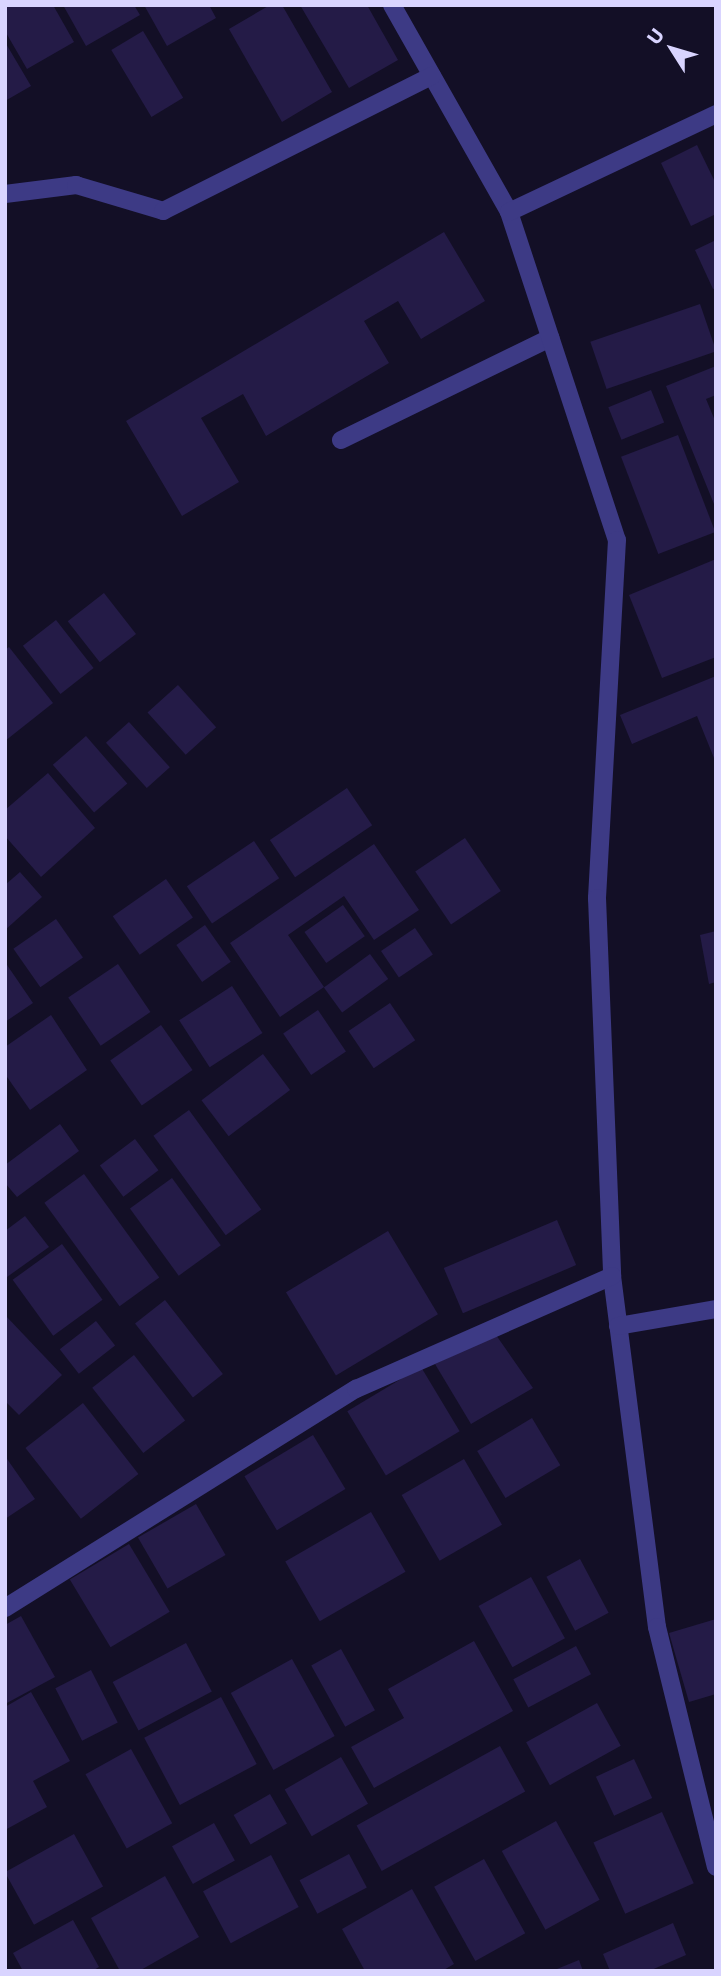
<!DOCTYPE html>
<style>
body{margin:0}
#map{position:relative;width:721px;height:1976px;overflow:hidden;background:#130f26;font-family:Commissioner,sans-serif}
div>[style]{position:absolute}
.building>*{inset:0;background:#241b47;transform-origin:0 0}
.lane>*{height:18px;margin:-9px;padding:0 9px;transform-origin:9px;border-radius:9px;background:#3d3a85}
.street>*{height:18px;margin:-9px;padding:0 9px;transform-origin:9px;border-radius:9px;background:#3d3a85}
span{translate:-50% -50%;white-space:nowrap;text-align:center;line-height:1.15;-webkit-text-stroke:5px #130f26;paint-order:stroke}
.frame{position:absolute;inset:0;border:7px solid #d9d4ff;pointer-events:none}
.north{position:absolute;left:637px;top:14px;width:70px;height:70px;-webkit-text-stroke:5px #130f26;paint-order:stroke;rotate:307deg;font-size:19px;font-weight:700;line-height:28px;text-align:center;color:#d9d4ff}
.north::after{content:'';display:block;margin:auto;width:24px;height:32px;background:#d9d4ff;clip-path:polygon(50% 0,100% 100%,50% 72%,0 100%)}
</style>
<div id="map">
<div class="building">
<div style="clip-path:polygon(5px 5px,53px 5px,74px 42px,27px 69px,5px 31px)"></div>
<div style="clip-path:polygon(63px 5px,134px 5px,140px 15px,86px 46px)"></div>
<div style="clip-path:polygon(144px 5px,209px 5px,216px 18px,167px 46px)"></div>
<div style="clip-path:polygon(270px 5px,282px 5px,332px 92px,282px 122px,229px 29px)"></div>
<div style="clip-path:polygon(300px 5px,367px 5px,398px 60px,349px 88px)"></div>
<div style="left:143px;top:31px;width:78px;height:37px;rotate:59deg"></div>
<div style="clip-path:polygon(5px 42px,31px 86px,5px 101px)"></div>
<div style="clip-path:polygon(697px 145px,716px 184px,716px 214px,691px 226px,661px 163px)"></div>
<div style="clip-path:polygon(444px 232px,485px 301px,421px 339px,398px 301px,364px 321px,389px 363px,266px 436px,243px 394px,201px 418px,239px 482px,182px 516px,126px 421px)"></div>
<div style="clip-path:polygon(716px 240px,716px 288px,713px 289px,695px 250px)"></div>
<div style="left:700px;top:304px;width:50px;height:116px;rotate:71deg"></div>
<div style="clip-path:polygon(716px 366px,716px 395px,706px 399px,716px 423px,716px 509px,666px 386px)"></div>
<div style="left:651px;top:390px;width:35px;height:46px;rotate:68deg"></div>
<div style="left:678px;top:435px;width:104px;height:61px;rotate:69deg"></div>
<div style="clip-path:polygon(716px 559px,716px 657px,662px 678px,629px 595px)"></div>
<div style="left:104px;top:593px;width:52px;height:46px;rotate:52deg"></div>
<div style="left:56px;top:620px;width:61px;height:42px;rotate:52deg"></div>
<div style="clip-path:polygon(9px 647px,53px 703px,5px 741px,5px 650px)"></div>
<div style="clip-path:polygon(716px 676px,716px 763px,697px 716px,632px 744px,620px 715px)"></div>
<div style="left:178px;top:685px;width:57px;height:41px;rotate:48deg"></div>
<div style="left:129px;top:722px;width:61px;height:31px;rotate:48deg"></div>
<div style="left:86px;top:736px;width:63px;height:44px;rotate:49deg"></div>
<div style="clip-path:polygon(48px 773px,95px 828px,41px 877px,5px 836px,5px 810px)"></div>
<div style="left:347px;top:788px;width:45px;height:93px;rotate:56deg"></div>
<div style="left:465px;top:838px;width:64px;height:60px;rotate:56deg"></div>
<div style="left:254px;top:841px;width:45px;height:81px;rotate:56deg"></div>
<div style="clip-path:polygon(374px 844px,419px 910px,374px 940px,344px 896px,288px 935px,324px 987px,280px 1017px,230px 943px)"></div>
<div style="clip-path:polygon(20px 872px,42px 897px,5px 930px,5px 885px)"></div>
<div style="left:166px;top:879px;width:47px;height:65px;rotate:55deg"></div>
<div style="left:343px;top:905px;width:38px;height:47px;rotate:55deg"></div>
<div style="left:56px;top:919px;width:47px;height:52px;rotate:55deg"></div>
<div style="left:205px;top:925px;width:45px;height:35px;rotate:55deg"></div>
<div style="left:415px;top:928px;width:32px;height:41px;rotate:56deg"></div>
<div style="clip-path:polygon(716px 931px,716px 982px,709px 984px,700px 935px)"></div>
<div style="left:370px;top:954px;width:31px;height:57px;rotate:54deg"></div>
<div style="clip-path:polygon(5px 962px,33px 1003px,5px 1022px)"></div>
<div style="left:118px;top:964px;width:58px;height:60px;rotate:56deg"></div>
<div style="left:232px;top:986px;width:56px;height:63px;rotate:57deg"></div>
<div style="left:390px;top:1003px;width:45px;height:50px;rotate:56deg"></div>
<div style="left:318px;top:1010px;width:50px;height:42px;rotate:56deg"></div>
<div style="clip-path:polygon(51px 1015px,87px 1070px,30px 1110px,5px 1074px,5px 1047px)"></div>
<div style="left:161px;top:1025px;width:55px;height:62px;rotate:55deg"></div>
<div style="left:263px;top:1054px;width:45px;height:77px;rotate:53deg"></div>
<div style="left:189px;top:1110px;width:123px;height:44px;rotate:54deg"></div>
<div style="clip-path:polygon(60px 1124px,79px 1151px,17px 1197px,5px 1183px,5px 1165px)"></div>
<div style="left:135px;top:1139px;width:39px;height:44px;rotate:53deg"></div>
<div style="left:84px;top:1174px;width:128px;height:49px;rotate:54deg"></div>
<div style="left:172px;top:1178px;width:83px;height:52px;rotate:54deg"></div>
<div style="clip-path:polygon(25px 1216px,49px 1247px,7px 1277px,5px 1231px)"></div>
<div style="left:557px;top:1220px;width:49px;height:123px;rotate:67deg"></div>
<div style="left:388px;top:1231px;width:97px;height:119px;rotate:59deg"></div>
<div style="left:62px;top:1244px;width:69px;height:61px;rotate:54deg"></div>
<div style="left:165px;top:1300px;width:94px;height:38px;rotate:52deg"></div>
<div style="clip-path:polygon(5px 1315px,62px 1375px,19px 1415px,5px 1401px)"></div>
<div style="left:96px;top:1321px;width:31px;height:46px;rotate:52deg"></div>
<div style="clip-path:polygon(496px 1335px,533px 1388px,471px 1424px,435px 1364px)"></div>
<div style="left:134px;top:1355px;width:83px;height:53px;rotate:52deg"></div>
<div style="left:421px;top:1367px;width:75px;height:86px;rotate:59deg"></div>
<div style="left:83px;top:1403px;width:90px;height:73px;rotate:52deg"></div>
<div style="left:532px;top:1418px;width:55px;height:64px;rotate:59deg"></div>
<div style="left:313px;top:1435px;width:63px;height:80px;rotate:59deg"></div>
<div style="clip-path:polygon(5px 1456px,35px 1499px,5px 1519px)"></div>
<div style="left:464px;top:1459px;width:76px;height:72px;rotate:60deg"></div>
<div style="left:196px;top:1504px;width:59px;height:67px;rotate:60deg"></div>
<div style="left:371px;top:1512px;width:69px;height:99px;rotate:60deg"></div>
<div style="left:129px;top:1544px;width:79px;height:69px;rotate:59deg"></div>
<div style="left:580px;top:1559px;width:61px;height:38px;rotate:62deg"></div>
<div style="left:531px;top:1577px;width:70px;height:60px;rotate:61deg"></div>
<div style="clip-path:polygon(21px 1616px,55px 1677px,5px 1704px,5px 1625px)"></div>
<div style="clip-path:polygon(716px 1619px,716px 1694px,689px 1702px,669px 1633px)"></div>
<div style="clip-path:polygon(474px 1641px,513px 1711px,374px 1788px,351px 1747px,404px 1718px,388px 1689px)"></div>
<div style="left:186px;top:1643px;width:55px;height:83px;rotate:62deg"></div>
<div style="left:576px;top:1646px;width:32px;height:71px;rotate:62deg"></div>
<div style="left:341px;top:1649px;width:70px;height:34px;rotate:61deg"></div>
<div style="left:292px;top:1659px;width:88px;height:70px;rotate:61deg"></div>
<div style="left:91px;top:1670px;width:59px;height:40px;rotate:63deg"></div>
<div style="clip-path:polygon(31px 1692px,70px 1761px,33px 1781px,47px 1807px,5px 1830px,5px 1707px)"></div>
<div style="left:221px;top:1697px;width:76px;height:87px;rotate:62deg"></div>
<div style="left:597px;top:1703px;width:49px;height:81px;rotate:61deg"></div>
<div style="left:500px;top:1746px;width:52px;height:164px;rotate:61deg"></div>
<div style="left:131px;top:1749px;width:85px;height:52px;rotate:61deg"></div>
<div style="left:341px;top:1757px;width:54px;height:65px;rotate:60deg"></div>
<div style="left:634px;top:1759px;width:43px;height:42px;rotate:65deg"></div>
<div style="left:270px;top:1794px;width:34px;height:42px;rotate:60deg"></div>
<div style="left:662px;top:1812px;width:78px;height:75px;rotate:66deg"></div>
<div style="left:556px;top:1821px;width:90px;height:62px;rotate:61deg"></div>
<div style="left:214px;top:1823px;width:43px;height:48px;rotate:61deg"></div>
<div style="left:74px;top:1834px;width:60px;height:79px;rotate:61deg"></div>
<div style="left:349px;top:1854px;width:38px;height:56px;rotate:62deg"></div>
<div style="left:271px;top:1855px;width:59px;height:77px;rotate:62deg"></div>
<div style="left:484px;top:1859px;width:85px;height:57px;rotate:61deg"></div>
<div style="clip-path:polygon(165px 1876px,199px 1937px,139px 1971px,120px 1971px,91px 1918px)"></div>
<div style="clip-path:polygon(412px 1889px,454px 1964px,442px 1971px,365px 1971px,342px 1929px)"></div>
<div style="clip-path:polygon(73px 1920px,99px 1967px,92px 1971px,23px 1971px,13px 1953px)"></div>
<div style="clip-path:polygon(673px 1923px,686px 1955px,649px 1971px,610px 1971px,603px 1954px)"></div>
<div style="clip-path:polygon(579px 1960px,583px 1971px,552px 1971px)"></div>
</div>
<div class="lane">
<div style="left:341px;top:440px;width:233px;rotate:-26deg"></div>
</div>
<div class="street">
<div style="left:392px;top:5px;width:238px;rotate:60.5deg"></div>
<div style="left:509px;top:212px;width:345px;rotate:71.8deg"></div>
<div style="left:617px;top:540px;width:359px;rotate:93.2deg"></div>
<div style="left:597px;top:898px;width:378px;rotate:87.7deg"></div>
<div style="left:612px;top:1276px;width:354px;rotate:82.7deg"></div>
<div style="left:657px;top:1627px;width:247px;rotate:76.2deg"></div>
<div style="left:5px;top:194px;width:72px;rotate:-7.2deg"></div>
<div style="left:76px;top:185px;width:91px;rotate:16.6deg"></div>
<div style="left:163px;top:211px;width:301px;rotate:-26.7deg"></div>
<div style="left:509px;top:212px;width:229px;rotate:-25.3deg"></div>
<div style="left:618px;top:1326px;width:99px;rotate:-9.8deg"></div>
<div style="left:5px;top:1608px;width:414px;rotate:-32deg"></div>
<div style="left:356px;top:1389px;width:280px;rotate:-23.8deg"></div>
</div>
<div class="frame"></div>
<div class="north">U</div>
</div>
